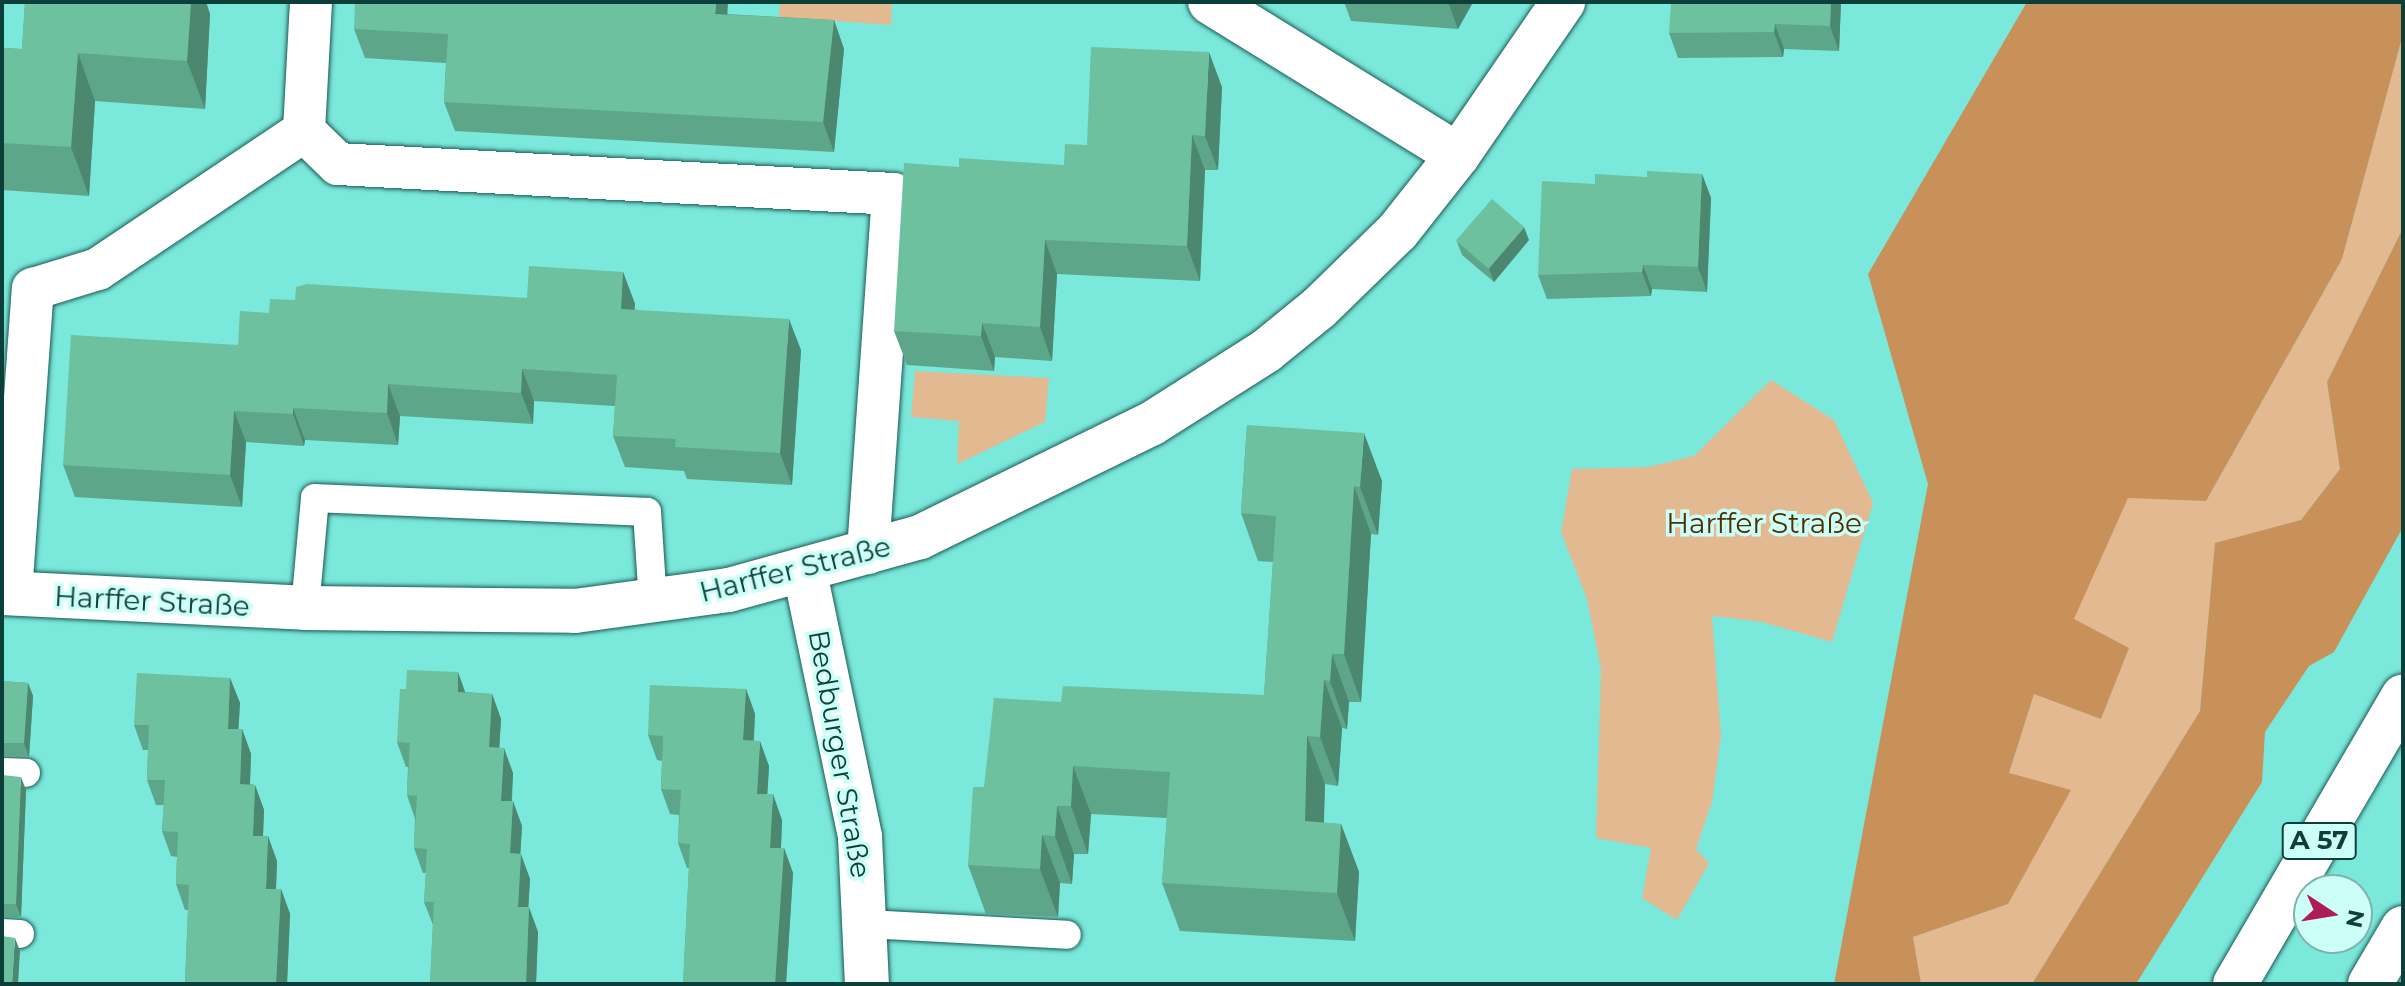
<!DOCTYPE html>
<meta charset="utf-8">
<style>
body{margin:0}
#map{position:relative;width:2405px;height:986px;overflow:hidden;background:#7ae8db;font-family:Montserrat,sans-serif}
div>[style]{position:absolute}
.green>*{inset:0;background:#e3b991}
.forest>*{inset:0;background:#c79159}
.roads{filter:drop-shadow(0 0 2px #1d5a53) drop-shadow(0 0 2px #1d5a53)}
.service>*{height:28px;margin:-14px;padding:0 14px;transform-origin:14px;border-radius:14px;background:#fff}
.pedestrian>*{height:42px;margin:-21px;padding:0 21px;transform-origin:21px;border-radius:21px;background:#fff}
.minor>*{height:44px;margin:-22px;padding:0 22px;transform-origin:22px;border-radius:22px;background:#fff}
.motorway>*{height:44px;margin:-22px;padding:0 22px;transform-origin:22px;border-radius:22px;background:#fff}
.wall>*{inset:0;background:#5ea689}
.shaded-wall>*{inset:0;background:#4c876f}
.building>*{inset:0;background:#6dc19f;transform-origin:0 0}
span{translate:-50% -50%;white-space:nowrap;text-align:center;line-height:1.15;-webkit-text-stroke:7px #ccfff8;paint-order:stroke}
.shield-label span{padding:2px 6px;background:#ccfff8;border:2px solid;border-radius:6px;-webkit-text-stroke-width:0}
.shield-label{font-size:26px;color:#0d3f3a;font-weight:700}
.park-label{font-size:28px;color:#512d00}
.street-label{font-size:28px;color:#0d3f3a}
.frame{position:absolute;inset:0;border:4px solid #0d3f3a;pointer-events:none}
.north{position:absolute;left:2293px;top:874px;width:80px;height:80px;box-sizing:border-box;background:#ccfff8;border:2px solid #80b2ac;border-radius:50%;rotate:102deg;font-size:22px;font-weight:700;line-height:32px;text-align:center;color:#0d3f3a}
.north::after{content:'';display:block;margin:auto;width:28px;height:36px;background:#ad1c52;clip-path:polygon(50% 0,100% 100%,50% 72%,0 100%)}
</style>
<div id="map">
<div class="green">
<div style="clip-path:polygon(780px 2px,892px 2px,891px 25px,779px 17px)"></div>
<div style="clip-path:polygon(2403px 34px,2403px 228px,2327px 382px,2340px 469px,2301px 520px,2215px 544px,2200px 711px,2032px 984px,1921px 984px,1913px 937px,2008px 904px,2070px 790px,2009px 774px,2034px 693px,2101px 719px,2129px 648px,2073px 619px,2128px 497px,2206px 501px,2342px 259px)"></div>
<div style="clip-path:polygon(915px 371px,1049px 378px,1045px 422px,957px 464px,959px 421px,911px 417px)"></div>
<div style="clip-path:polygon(1771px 380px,1834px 420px,1873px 503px,1832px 642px,1762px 622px,1712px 616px,1721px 736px,1712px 802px,1696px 849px,1709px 863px,1677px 920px,1642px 898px,1651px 848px,1596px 838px,1601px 669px,1587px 599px,1561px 532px,1572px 469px,1648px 467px,1694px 456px)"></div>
</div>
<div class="forest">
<div style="clip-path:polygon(2027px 2px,2403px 2px,2403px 34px,2342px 259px,2206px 501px,2128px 498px,2074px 619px,2129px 648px,2101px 719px,2034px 694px,2009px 773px,2071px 790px,2008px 904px,1913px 937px,1921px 984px,1834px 984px,1928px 484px,1868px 274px)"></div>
<div style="clip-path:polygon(2403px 228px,2403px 527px,2334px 652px,2309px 666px,2265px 732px,2262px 782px,2136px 984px,2032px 984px,2200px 711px,2215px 543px,2301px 520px,2340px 469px,2327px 382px)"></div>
</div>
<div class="roads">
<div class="service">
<div style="left:305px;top:608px;width:110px;rotate:-84.8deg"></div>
<div style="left:315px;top:498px;width:332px;rotate:2.4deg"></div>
<div style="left:647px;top:512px;width:91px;rotate:86.2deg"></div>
<div style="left:2px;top:772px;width:24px;rotate:2deg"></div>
<div style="left:867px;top:924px;width:200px;rotate:3.1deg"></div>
<div style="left:2px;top:933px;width:18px;rotate:3deg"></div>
</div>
<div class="pedestrian">
<div style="left:304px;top:131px;width:47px;rotate:44.1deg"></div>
<div style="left:338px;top:164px;width:556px;rotate:3.09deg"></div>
<div style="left:893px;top:194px;width:360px;rotate:94deg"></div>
<div style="left:11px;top:593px;width:305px;rotate:-85.9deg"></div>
<div style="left:33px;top:289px;width:68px;rotate:-17.1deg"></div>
<div style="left:98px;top:269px;width:248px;rotate:-33.8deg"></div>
<div style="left:304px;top:131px;width:129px;rotate:-86.9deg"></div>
</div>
<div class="minor">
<div style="left:1210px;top:2px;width:291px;rotate:31.7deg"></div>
<div style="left:805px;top:573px;width:270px;rotate:78.2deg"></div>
<div style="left:860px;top:837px;width:147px;rotate:87.3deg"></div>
<div style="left:2px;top:593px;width:303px;rotate:2.8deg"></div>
<div style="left:305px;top:608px;width:270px;rotate:0.6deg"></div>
<div style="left:575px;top:611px;width:155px;rotate:-7.8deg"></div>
<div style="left:729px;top:590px;width:198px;rotate:-15.5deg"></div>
<div style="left:920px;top:537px;width:257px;rotate:-26.1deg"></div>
<div style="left:1151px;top:424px;width:136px;rotate:-32.4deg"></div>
<div style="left:1266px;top:351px;width:68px;rotate:-39.1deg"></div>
<div style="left:1319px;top:308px;width:110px;rotate:-44.3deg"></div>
<div style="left:1398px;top:231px;width:97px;rotate:-51.7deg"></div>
<div style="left:1458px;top:155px;width:186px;rotate:-55.5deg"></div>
</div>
<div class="motorway">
<div style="left:2235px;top:984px;width:333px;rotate:-59.7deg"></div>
<div style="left:2370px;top:984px;width:65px;rotate:-59.5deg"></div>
</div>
</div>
<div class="wall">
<div style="clip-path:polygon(25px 2px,206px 2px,210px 14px,205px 109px,95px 101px,89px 196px,2px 190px,2px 48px,22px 49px)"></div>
<div style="clip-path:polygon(1344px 2px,1473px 2px,1458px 29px,1351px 21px)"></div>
<div style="clip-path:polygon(1841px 2px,1839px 51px,1784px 49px,1783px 57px,1678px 58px,1669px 33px)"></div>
<div style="clip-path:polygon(727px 14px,834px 20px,844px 49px,834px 152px,455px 131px,444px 102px,446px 63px,365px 58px,354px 29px)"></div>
<div style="clip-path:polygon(1222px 87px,1218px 170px,1205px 170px,1200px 281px,1057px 274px,1052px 361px,995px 357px,994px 371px,907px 365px,894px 331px,959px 167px,1064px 165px,1087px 145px)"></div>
<div style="clip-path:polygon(1702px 174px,1711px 198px,1707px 292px,1652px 289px,1651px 296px,1547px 299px,1538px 275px,1595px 184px,1647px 177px)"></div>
<div style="clip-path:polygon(1529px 240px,1494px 282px,1462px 255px,1457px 242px)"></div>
<div style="clip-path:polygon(623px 272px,635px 304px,634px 309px,801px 350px,792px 485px,687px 479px,684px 471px,625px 467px,613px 436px,615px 406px,534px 401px,533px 424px,400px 416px,398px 445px,305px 440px,304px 446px,246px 442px,242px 507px,75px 497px,63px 465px,238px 345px,269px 313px,295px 300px,527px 298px)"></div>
<div style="clip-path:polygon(1247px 425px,1382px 481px,1378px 535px,1371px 534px,1361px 702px,1349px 702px,1347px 729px,1342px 728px,1338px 786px,1325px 784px,1324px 823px,1341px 824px,1359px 872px,1355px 941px,1180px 931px,1162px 883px,1167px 818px,1091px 814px,1088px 854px,1074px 854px,1072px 884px,1060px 883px,1058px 917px,986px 914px,968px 865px,984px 787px,1061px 702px,1264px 695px,1273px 562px,1258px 561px,1241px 513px)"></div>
<div style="clip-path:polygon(230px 678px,240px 703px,238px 729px,242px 729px,251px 754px,250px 784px,255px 785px,264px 810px,263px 836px,277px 861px,276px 889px,281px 889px,290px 914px,287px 984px,185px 984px,188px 910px,185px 910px,176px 884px,177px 857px,171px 856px,162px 831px,164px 805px,156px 805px,147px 780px,148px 750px,143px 750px,134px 725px)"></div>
<div style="clip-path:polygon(2px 681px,28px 683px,33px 696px,29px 757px,2px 757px)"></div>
<div style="clip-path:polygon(746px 689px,755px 714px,754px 740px,769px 766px,767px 794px,782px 820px,781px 848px,784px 848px,793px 873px,786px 984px,683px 984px,689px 868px,687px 868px,678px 843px,679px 815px,670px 814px,661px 789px,662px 761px,657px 760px,648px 735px)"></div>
<div style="clip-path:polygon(466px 692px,492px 694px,501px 719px,499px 748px,513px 773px,512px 801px,522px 826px,520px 854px,530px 879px,528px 907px,538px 932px,536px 984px,430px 984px,433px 925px,424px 902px,426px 873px,423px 873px,414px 848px,415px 819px,407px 795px,408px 767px,406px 767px,397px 742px)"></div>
<div style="clip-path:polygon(2px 775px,26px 790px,21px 917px,2px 917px)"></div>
</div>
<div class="shaded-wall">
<div style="clip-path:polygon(191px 2px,206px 2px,210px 14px,205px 109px,187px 61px)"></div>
<div style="clip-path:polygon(716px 2px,728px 2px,726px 43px,715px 14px)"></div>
<div style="clip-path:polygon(1448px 2px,1473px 2px,1458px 29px)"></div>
<div style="clip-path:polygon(1831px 2px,1841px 2px,1839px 51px,1830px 26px)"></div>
<div style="clip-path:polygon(834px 20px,844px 49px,834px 152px,823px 122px)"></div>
<div style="clip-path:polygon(1775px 24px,1784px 49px,1783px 57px,1774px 32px)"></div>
<div style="clip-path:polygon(1209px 52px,1222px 87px,1218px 170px,1205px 136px)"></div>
<div style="clip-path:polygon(78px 53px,95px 101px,89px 196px,71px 147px)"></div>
<div style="clip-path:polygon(1192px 135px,1205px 170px,1200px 281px,1187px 246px)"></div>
<div style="clip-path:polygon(1702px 174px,1711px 198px,1707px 292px,1698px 267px)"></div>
<div style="clip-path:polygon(1524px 227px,1529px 240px,1494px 282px,1489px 269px)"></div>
<div style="clip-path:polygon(1045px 240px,1057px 274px,1052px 361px,1040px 327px)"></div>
<div style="clip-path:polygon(1643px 265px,1652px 289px,1651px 296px,1642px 272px)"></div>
<div style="clip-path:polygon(623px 272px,635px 304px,632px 340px,621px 309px)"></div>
<div style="clip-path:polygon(789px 319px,801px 350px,792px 485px,780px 453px)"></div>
<div style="clip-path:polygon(982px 323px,995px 357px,994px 371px,981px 336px)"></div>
<div style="clip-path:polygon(522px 369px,534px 401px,533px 424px,521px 393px)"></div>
<div style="clip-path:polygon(388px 384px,400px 416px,398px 445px,387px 413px)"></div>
<div style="clip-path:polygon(293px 408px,305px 440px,304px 446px,293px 414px)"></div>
<div style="clip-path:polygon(234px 411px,246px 442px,242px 507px,230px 475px)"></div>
<div style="clip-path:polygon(1364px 433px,1382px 481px,1378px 535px,1360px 487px)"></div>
<div style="clip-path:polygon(1354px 486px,1371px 534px,1361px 702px,1344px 654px)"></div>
<div style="clip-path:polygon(1332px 654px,1349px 702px,1347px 729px,1330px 681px)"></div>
<div style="clip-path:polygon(458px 672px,467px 697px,458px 692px)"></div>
<div style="clip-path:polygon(230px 678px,240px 703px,237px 754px,228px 729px)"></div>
<div style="clip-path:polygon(1324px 680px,1342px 728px,1338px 786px,1320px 737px)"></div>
<div style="clip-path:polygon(28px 683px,33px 696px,29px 757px,24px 743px)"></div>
<div style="clip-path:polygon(746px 689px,755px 714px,752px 765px,743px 740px)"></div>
<div style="clip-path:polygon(492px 694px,501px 719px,498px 772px,489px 747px)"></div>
<div style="clip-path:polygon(242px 729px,251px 754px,249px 809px,240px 784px)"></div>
<div style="clip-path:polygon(1307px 736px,1325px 784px,1322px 869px,1305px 821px)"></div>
<div style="clip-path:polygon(760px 741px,769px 766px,766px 819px,757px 794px)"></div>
<div style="clip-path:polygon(504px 748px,513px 773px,510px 825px,501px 801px)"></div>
<div style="clip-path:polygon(1073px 766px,1091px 814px,1088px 854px,1071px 806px)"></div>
<div style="clip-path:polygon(21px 777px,26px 790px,21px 917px,16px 904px)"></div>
<div style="clip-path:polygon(255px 785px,264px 810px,262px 861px,253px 836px)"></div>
<div style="clip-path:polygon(773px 794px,782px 820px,780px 873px,770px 848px)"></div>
<div style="clip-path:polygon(513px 801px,522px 826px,519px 878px,510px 853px)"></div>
<div style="clip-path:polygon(1057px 806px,1074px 854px,1072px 884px,1055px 836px)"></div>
<div style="clip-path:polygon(1341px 824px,1359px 872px,1355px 941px,1337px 893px)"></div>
<div style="clip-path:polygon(1042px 835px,1060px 883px,1058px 917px,1040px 869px)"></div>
<div style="clip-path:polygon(268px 836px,277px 861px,275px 914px,266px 889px)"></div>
<div style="clip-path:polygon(784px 848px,793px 873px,786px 984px,775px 984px)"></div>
<div style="clip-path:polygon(521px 854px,530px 879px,527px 931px,518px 907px)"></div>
<div style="clip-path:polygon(281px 889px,290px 914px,287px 984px,276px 984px)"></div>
<div style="clip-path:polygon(529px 907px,538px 932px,536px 984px,526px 984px)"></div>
<div style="clip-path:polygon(15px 938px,20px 951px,18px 984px,12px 984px)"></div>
</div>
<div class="building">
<div style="clip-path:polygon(25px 2px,191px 2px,187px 61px,78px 53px,71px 147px,2px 143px,2px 48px,22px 49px)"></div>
<div style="clip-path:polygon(355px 2px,716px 2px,715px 14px,834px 20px,823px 122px,444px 102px,448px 34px,354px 29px)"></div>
<div style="clip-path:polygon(1671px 2px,1831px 2px,1830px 26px,1775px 24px,1774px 32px,1669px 33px)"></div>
<div style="clip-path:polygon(1091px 47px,1209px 52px,1205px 136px,1192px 135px,1187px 246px,1045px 240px,1040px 327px,982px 323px,981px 336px,894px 331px,904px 163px,959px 167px,959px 158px,1064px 165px,1065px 144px,1087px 145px)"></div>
<div style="clip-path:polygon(1647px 171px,1702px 174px,1698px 267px,1643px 265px,1642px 272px,1538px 275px,1542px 181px,1595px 184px,1595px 174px,1647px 177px)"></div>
<div style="left:1492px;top:199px;width:43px;height:55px;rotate:41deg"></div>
<div style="clip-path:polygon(529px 266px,623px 272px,621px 309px,789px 319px,780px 453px,675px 447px,676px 439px,613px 436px,617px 375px,522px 369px,521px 393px,388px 384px,387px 413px,293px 408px,293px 414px,234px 411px,230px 475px,63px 465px,71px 335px,238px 345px,240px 311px,269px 313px,270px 299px,295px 300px,296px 287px,307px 284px,527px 298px)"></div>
<div style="clip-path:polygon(1247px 425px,1364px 433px,1360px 487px,1354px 486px,1344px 654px,1332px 654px,1330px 681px,1324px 680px,1320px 737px,1307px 736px,1305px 821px,1341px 824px,1337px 893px,1162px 883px,1170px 772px,1073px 766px,1071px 806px,1057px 806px,1055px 836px,1042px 835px,1040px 869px,968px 865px,973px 787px,984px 787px,994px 698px,1061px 702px,1063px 686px,1264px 695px,1276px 516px,1241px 513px)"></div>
<div style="clip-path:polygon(407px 670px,458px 672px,458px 692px,492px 694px,489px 747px,504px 748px,501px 801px,513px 801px,510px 853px,521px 854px,518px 907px,529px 907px,526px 984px,430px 984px,434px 902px,424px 902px,427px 849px,414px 848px,417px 796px,407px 795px,410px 743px,397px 742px,400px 689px,406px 689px)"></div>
<div style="clip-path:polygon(137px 673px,230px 678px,228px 729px,242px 729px,240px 784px,255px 785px,253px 836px,268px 836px,266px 889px,281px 889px,276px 984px,185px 984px,189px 885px,176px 884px,178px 832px,162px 831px,165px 780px,147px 780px,149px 725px,134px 725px)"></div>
<div style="clip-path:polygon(2px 681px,28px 683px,24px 743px,2px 743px)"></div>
<div style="clip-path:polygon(650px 685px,746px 689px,743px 740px,760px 741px,757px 794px,773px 794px,770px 848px,784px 848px,775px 984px,683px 984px,690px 844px,678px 843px,681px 790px,661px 789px,663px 736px,648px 735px)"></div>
<div style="clip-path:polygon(2px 775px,21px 777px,16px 904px,2px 904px)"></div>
<div style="clip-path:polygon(2px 936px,15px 938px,12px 984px,2px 984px)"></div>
</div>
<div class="shield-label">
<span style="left:2319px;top:841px">A 57</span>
</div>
<div class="park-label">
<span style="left:1764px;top:523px">Harffer Straße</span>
</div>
<div class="street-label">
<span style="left:795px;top:569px;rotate:-14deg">Harffer Straße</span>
<span style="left:152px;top:601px;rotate:3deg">Harffer Straße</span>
<span style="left:840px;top:754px;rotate:80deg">Bedburger Straße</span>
</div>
<div class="frame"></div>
<div class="north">N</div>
</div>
